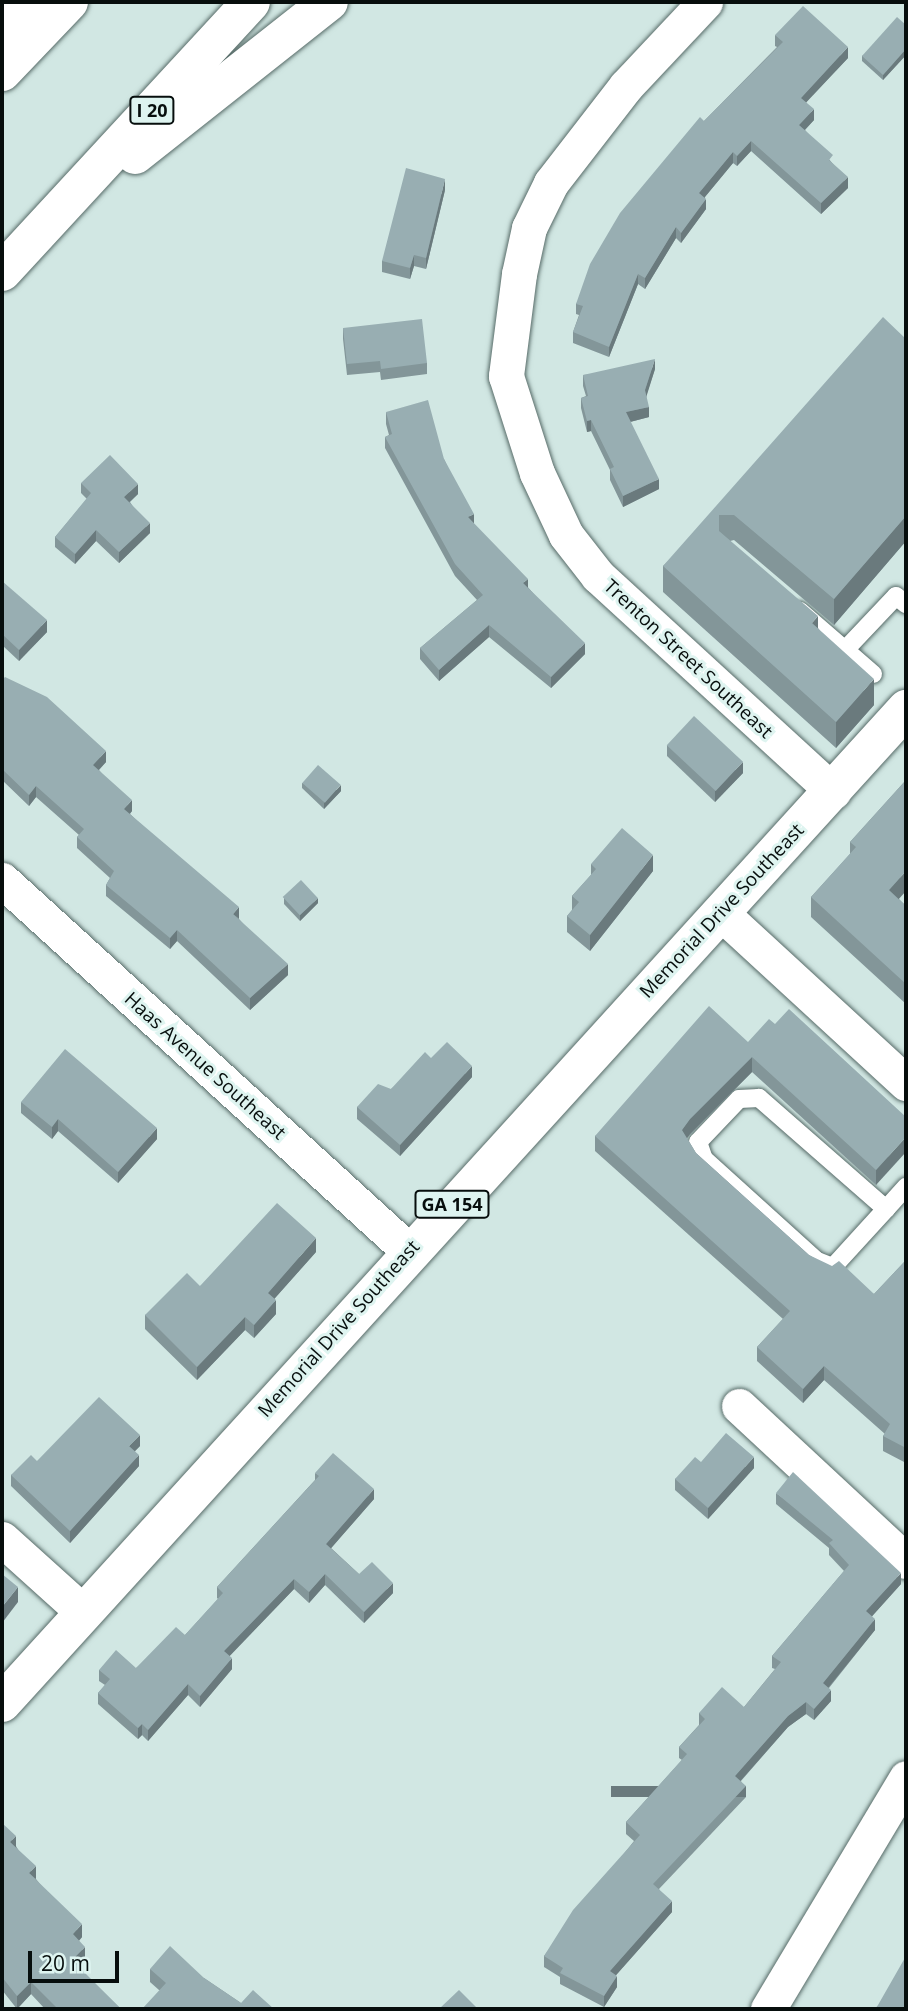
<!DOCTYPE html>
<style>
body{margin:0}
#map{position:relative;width:908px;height:2011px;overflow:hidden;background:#d1e7e3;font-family:"Open Sans",sans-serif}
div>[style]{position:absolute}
.roads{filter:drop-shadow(0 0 2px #576b68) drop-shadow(0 0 2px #576b68)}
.service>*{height:18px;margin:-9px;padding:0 9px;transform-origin:9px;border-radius:9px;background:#fff}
.minor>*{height:35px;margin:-17.5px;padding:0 17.5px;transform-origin:17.5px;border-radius:17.5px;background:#fff}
.primary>*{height:38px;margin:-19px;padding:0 19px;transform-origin:19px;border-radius:19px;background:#fff}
.motorway>*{height:38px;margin:-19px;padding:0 19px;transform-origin:19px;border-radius:19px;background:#fff}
.wall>*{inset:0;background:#839699}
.shaded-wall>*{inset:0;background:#6a7a7d;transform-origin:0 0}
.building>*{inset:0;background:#98aeb2;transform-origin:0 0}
span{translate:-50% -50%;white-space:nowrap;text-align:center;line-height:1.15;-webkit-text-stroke:6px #def4f0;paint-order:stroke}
.shield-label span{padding:2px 5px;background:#def4f0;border:2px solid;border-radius:5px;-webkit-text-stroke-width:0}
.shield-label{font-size:18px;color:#070e0d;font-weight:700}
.street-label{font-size:19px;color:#070e0d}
.frame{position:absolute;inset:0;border:4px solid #070e0d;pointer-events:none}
.scale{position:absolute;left:28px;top:1951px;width:91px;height:32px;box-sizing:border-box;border:4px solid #070e0d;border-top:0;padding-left:9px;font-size:21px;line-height:24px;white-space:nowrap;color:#070e0d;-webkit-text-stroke:5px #def4f0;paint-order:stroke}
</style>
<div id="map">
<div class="roads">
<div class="service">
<div style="left:800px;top:611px;width:60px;rotate:40.9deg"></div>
<div style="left:873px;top:674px;width:37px;rotate:-139deg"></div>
<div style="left:845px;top:650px;width:74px;rotate:-46.6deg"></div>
<div style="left:896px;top:596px;width:13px;rotate:39deg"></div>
<div style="left:886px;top:1209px;width:169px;rotate:-138.8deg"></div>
<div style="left:759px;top:1098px;width:20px;rotate:177deg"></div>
<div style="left:739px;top:1099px;width:59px;rotate:133.6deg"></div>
<div style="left:698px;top:1142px;width:18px;rotate:71deg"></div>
<div style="left:704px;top:1159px;width:152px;rotate:42.1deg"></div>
<div style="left:817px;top:1261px;width:17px;rotate:21deg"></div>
<div style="left:833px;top:1267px;width:79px;rotate:-47.6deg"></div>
<div style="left:886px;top:1209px;width:30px;rotate:-48deg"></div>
</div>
<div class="minor">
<div style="left:705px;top:2px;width:115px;rotate:133.2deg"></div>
<div style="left:626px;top:86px;width:123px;rotate:127.7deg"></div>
<div style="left:551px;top:183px;width:50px;rotate:116.1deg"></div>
<div style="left:529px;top:228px;width:47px;rotate:102.3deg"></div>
<div style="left:519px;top:274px;width:103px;rotate:97.3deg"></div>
<div style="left:506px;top:376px;width:102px;rotate:72.3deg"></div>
<div style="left:537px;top:473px;width:68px;rotate:64.9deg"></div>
<div style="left:566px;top:535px;width:52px;rotate:52deg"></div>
<div style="left:598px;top:576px;width:319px;rotate:42.5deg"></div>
<div style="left:2px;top:880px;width:551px;rotate:42.35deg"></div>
<div style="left:720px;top:912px;width:253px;rotate:42.6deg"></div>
<div style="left:739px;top:1406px;width:228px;rotate:42.9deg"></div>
<div style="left:2px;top:1539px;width:109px;rotate:42deg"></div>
<div style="left:768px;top:2009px;width:269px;rotate:-59.1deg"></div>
</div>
<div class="primary">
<div style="left:2px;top:1703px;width:1344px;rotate:-47.71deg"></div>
</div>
<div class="motorway">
<div style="left:2px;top:36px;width:43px;rotate:-51.5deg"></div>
<div style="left:2px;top:72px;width:97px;rotate:-46.3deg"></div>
<div style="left:135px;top:155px;width:247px;rotate:-38.3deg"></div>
<div style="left:2px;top:272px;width:367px;rotate:-47.3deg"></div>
</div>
</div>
<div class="wall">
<div style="clip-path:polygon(906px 25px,906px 55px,883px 80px,862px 61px,862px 56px)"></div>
<div style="clip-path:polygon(775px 35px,848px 58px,806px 102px,814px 120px,805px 130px,833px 164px,848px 188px,821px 214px,751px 151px,737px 166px,733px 163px,705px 197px,706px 209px,681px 243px,676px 238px,645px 289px,638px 284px,609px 357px,573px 343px,573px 332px,579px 315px,576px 314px,576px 304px,704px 121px,777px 47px,775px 46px)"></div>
<div style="clip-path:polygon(445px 190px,426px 269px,414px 266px,410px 279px,382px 272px,382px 261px)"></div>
<div style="clip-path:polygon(343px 328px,427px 363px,427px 374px,381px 380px,380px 372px,347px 375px,343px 339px)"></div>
<div style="clip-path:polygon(906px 339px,906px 541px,834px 625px,734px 540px,730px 541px,818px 628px,874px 705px,836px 748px,663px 592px,663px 566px)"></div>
<div style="clip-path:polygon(655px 369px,646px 396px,649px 417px,630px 422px,659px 489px,623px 507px,610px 480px,610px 470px,591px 431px,587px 432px,581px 408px,581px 398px,586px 396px,583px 386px,583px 375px)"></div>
<div style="clip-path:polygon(386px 412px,444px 459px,474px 524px,585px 654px,551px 688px,489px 637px,439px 681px,420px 659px,420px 648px,477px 600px,455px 576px,385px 448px,385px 437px,389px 435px,386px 424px)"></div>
<div style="clip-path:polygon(81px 483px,138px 494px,130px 502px,150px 533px,119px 563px,96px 541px,75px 564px,55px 547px,55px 537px,87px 499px,81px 493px)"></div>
<div style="clip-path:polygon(2px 581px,47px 632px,19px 661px,2px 645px)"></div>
<div style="clip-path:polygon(2px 680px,106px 762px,99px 770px,132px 811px,130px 814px,239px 919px,288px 975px,250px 1010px,177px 941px,170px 949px,106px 896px,106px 885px,110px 878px,77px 848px,77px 837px,79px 835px,36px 797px,29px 806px,2px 780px)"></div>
<div style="clip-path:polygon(667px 745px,743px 773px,715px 802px,667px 756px)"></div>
<div style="clip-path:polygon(906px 780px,899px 899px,906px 906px,906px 1004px,811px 917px,811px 897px,850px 854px,850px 842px)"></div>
<div style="clip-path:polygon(302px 783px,341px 791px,324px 809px,302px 788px)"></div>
<div style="clip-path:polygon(591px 864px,653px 871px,590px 951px,567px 932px,567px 916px,572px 910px,572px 896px,591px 875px)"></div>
<div style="clip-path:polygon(284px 898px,318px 903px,300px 921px,284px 904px)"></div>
<div style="clip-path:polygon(748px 1042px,906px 1117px,876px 1185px,752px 1072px,687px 1138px,696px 1153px,809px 1255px,874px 1294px,906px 1260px,906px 1463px,883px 1451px,883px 1436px,885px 1434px,824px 1380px,803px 1403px,757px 1361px,757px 1347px,783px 1319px,595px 1151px,595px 1136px)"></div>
<div style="clip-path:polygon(431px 1058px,472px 1077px,400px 1156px,357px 1119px,357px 1107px,391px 1089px)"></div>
<div style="clip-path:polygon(21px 1102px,157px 1139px,118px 1183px,58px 1131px,52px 1139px,21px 1113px)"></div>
<div style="clip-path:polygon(906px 1236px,906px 1256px,904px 1253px,904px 1239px)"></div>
<div style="clip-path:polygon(316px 1252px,274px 1299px,276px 1314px,254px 1338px,245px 1330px,197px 1380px,145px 1329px,145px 1315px,200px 1286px)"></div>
<div style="clip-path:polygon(140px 1446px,135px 1451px,139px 1466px,70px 1543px,11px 1486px,11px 1475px,37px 1461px)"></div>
<div style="clip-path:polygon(701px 1462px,754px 1468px,708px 1519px,675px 1490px,675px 1479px)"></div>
<div style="clip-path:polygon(315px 1473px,374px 1499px,331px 1548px,359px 1574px,393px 1593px,364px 1623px,325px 1585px,309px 1603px,294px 1589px,229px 1656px,232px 1669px,200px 1707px,188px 1695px,148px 1741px,142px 1735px,138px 1739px,98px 1704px,98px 1693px,105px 1685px,99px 1681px,99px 1670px,136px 1668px,185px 1635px,218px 1599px,217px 1598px,217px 1587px,315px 1480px)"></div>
<div style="clip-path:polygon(776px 1493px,901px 1584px,872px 1616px,875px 1630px,829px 1688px,831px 1701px,814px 1720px,806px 1714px,788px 1727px,741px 1781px,746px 1797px,659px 1889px,672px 1912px,616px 1975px,617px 1987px,604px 2007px,560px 1984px,560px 1977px,544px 1967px,544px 1956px,634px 1841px,626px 1834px,626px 1822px,682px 1760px,679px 1758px,679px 1747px,699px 1725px,699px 1713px,744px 1707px,775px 1669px,772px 1668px,772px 1656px,844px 1571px,829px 1555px,829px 1548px,776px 1504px)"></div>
<div style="clip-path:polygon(2px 1823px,36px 1879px,82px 1937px,79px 1941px,85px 1960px,78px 1967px,121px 2009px,45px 2009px,31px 1994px,17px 2009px,2px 1990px)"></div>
<div style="clip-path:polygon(150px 1969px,204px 1978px,241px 2003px,159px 1990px,150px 1982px)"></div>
</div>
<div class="shaded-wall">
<div style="clip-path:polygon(848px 47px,848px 58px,801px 108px,801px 98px)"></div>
<div style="clip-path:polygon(906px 49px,906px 55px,883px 80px,883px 75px)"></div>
<div style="clip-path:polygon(814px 109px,814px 120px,799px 136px,799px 125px)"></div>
<div style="clip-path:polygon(751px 141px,751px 151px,737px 166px,737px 156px)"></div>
<div style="clip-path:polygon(733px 152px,733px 163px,699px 204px,699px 193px)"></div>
<div style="clip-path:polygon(848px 177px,848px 188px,821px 214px,821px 203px)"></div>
<div style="clip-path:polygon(445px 179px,445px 190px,426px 269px,426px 258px)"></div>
<div style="clip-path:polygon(706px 199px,706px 209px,681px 243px,681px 233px)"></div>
<div style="clip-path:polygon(676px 227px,676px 238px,645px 289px,645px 278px)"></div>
<div style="clip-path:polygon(414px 255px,414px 266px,410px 279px,410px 268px)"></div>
<div style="clip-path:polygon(638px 274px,638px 284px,609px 357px,609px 347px)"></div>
<div style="clip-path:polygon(655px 359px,655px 369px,645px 401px,645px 390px)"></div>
<div style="clip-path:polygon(649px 407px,649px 417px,626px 423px,626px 412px)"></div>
<div style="clip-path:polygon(591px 420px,591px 431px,587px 432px,587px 421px)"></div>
<div style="clip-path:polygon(659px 479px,659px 489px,623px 507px,623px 496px)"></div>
<div style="clip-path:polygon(138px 484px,138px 494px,124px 507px,124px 497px)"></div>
<div style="clip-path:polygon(474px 514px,474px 525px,468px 517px)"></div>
<div style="clip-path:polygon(906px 516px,906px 541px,834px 625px,834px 599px)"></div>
<div style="clip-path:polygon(150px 523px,150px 533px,119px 563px,119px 552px)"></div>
<div style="clip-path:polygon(96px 530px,96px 541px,75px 564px,75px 554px)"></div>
<div style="clip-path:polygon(528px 579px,528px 590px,523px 583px)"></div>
<div style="clip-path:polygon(818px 616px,818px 642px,812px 623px)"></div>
<div style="clip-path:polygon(47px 620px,47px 632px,19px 661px,19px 650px)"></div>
<div style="clip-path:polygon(489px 625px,489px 637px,439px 681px,439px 670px)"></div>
<div style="clip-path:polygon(585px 643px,585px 654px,551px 688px,551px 677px)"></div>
<div style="clip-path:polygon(874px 679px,874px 705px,836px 748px,836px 722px)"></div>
<div style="clip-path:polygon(106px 751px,106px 762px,93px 776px,93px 765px)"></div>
<div style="clip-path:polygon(743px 762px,743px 773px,715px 802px,715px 791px)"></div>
<div style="clip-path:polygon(341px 785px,341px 791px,324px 809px,324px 803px)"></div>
<div style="clip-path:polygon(36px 786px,36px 797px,29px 806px,29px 795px)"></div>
<div style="clip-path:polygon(132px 800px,132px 811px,124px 820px,124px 809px)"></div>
<div style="clip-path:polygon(653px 855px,653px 871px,590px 951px,590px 935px)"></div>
<div style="clip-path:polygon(906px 871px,906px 891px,889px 910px,889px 890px)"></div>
<div style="clip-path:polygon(318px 898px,318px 903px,300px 921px,300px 915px)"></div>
<div style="clip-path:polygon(239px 907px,239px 919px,233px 914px)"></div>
<div style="clip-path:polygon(177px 930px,177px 941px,170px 949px,170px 938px)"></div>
<div style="clip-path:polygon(288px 964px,288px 975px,250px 1010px,250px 998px)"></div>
<div style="clip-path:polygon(752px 1057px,752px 1072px,690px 1134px,682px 1145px,682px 1130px,690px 1119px)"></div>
<div style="clip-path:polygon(472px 1066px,472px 1077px,400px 1156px,400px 1145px)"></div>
<div style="clip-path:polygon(58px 1119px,58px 1131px,52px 1139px,52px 1127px)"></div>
<div style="clip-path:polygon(157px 1128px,157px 1139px,118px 1183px,118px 1172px)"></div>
<div style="clip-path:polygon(906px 1137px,906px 1152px,876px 1185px,876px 1170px)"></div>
<div style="clip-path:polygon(316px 1238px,316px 1252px,268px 1306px,268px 1293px)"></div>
<div style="clip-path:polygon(276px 1300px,276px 1314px,254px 1338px,254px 1325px)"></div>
<div style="clip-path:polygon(245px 1317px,245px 1330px,197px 1380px,197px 1367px)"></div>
<div style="clip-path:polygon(824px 1366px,824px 1380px,803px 1403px,803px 1389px)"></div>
<div style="clip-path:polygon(140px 1435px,140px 1446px,129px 1457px,129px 1446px)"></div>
<div style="clip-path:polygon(139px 1455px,139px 1466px,70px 1543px,70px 1531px)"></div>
<div style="clip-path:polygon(754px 1457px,754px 1468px,708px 1519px,708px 1508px)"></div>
<div style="clip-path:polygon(374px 1489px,374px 1499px,326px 1554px,326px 1544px)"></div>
<div style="clip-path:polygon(901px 1573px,901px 1584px,866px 1623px,866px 1611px)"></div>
<div style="clip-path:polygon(325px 1574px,325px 1585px,309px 1603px,309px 1592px)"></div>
<div style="clip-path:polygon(294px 1579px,294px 1589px,224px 1662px,224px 1651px)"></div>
<div style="clip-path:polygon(393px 1583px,393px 1593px,364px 1623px,364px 1612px)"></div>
<div style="clip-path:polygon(18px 1587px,18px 1602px,2px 1623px,2px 1607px)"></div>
<div style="clip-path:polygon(875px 1619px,875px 1630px,823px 1694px,823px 1683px)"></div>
<div style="clip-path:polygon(232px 1658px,232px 1669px,200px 1707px,200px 1696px)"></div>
<div style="clip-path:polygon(188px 1684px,188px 1695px,148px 1741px,148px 1730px)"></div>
<div style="clip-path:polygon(831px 1690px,831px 1701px,814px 1720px,814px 1709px)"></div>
<div style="clip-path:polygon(806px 1702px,806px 1714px,788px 1727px,735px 1787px,735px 1776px,788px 1716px)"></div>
<div style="clip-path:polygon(142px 1724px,142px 1735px,138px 1739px,138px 1728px)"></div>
<div style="left:746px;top:1786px;width:11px;height:135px;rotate:90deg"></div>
<div style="clip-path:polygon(16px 1836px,16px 1849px,10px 1842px)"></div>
<div style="clip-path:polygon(36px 1866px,36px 1879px,29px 1873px)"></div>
<div style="clip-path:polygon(672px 1901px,672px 1912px,610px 1982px,610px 1971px)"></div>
<div style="clip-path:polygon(82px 1924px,82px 1937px,73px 1947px,73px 1934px)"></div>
<div style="clip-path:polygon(85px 1947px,85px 1960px,72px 1973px,72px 1960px)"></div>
<div style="clip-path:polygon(617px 1976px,617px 1987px,604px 2007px,604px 1996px)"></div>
<div style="clip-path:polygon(31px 1982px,31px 1994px,17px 2009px,17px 1996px)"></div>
</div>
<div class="building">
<div style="clip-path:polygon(803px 6px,848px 47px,801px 98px,814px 109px,799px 125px,833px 155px,829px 160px,848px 177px,821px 203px,751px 141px,737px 156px,733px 152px,699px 193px,706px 199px,681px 233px,676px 227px,645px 278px,638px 274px,609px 347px,573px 332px,583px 306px,576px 304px,590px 264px,620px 213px,700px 117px,704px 121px,783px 42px,775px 35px)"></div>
<div style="clip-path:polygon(897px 17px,906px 25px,906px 49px,883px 75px,862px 56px)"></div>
<div style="clip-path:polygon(406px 168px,445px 179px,426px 258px,414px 255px,410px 268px,382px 261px)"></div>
<div style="clip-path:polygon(883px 317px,906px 339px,906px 516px,834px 599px,734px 515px,719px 515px,719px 531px,818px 616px,812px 623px,874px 679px,836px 722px,663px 566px)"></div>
<div style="clip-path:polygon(422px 319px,427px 363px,381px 369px,380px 361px,347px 364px,343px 328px)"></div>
<div style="clip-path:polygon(655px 359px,645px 390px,649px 407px,626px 412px,659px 479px,623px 496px,610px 469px,614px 467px,591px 420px,587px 421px,581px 398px,588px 396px,583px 375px)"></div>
<div style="clip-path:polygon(428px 400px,444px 459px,474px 514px,468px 517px,528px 579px,523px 583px,585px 643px,551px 677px,489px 625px,439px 670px,420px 648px,483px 595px,455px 564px,385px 437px,392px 434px,386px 412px)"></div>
<div style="clip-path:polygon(110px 455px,138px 484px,124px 497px,150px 523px,119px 552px,96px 530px,75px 554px,55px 537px,91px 493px,81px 483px)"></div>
<div style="clip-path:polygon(2px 581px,47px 620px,19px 650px,2px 634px)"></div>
<div style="clip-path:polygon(5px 677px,47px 697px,106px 751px,93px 765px,132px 800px,124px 809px,239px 907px,233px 914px,288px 964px,250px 998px,177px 930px,170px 938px,106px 885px,114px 871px,77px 837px,84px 829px,36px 786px,29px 795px,2px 769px,2px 680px)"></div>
<div style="left:694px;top:716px;width:67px;height:40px;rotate:43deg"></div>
<div style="left:318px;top:765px;width:30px;height:24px;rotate:41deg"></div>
<div style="clip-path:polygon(906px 780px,906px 871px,889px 890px,906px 906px,906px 984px,811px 897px,856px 847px,850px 842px)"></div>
<div style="clip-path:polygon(622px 828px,653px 855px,590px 935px,567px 916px,579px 902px,572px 896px,596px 869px,591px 864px)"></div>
<div style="left:301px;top:880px;width:25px;height:25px;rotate:47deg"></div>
<div style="clip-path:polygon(709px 1006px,748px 1042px,769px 1019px,775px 1024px,789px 1009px,906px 1117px,906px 1137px,876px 1170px,752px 1057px,690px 1119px,682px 1130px,696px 1153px,809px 1255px,832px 1266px,839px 1261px,874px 1294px,906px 1260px,906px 1448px,883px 1436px,890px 1424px,824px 1366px,803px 1389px,757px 1347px,790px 1311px,595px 1136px)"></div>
<div style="clip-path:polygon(447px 1042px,472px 1066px,400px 1145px,357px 1107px,378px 1084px,391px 1089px,425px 1052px,431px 1058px)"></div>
<div style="clip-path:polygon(65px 1049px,157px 1128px,118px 1172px,58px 1119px,52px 1127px,21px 1102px)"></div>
<div style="clip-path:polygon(277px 1203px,316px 1238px,268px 1293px,276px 1300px,254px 1325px,245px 1317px,197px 1367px,145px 1315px,187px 1273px,200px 1286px)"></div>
<div style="clip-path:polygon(99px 1397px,140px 1435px,129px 1446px,139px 1455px,70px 1531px,11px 1475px,31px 1455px,37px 1461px)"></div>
<div style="clip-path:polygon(726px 1433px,754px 1457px,708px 1508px,675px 1479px,695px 1457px,701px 1462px)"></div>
<div style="clip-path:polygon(333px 1453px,374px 1489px,326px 1544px,359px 1574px,372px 1562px,393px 1583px,364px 1612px,325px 1574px,309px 1592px,294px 1579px,224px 1651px,232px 1658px,200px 1696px,188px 1684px,148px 1730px,142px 1724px,138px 1728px,98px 1693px,110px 1679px,99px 1670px,116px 1650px,136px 1668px,176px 1627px,185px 1635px,223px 1593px,217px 1587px,319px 1476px,315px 1473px)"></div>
<div style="clip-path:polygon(793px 1472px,901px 1573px,866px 1611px,875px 1619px,823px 1683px,831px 1690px,814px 1709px,806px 1702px,788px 1716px,735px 1776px,746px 1786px,653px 1884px,672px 1901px,610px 1971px,617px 1976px,604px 1996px,560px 1973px,563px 1968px,544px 1956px,573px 1910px,640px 1835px,626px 1822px,687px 1754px,679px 1747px,705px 1719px,699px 1713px,722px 1687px,744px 1707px,781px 1662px,772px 1656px,849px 1565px,829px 1543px,833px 1540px,776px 1493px)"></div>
<div style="clip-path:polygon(2px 1574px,18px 1587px,2px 1607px)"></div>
<div style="clip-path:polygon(2px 1823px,16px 1836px,10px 1842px,36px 1866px,29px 1873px,82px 1924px,73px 1934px,85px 1947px,72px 1960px,121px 2009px,58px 2009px,31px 1982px,17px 1996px,2px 1977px)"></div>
<div style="clip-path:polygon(170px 1946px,204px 1978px,241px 2003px,253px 1990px,274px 2009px,142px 2009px,166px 1983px,150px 1969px)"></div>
<div style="clip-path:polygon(906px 1956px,906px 2009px,875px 2009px,878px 2005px)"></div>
<div style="clip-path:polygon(459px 1990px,478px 2009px,439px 2009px)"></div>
</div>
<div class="shield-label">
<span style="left:152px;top:110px">I 20</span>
<span style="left:452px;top:1204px">GA 154</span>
</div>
<div class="street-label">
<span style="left:688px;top:659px;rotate:43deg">Trenton Street Southeast</span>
<span style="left:722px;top:911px;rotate:-47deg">Memorial Drive Southeast</span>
<span style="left:205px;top:1066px;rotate:42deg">Haas Avenue Southeast</span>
<span style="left:339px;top:1329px;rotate:-48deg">Memorial Drive Southeast</span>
</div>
<div class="frame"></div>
<div class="scale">20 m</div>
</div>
